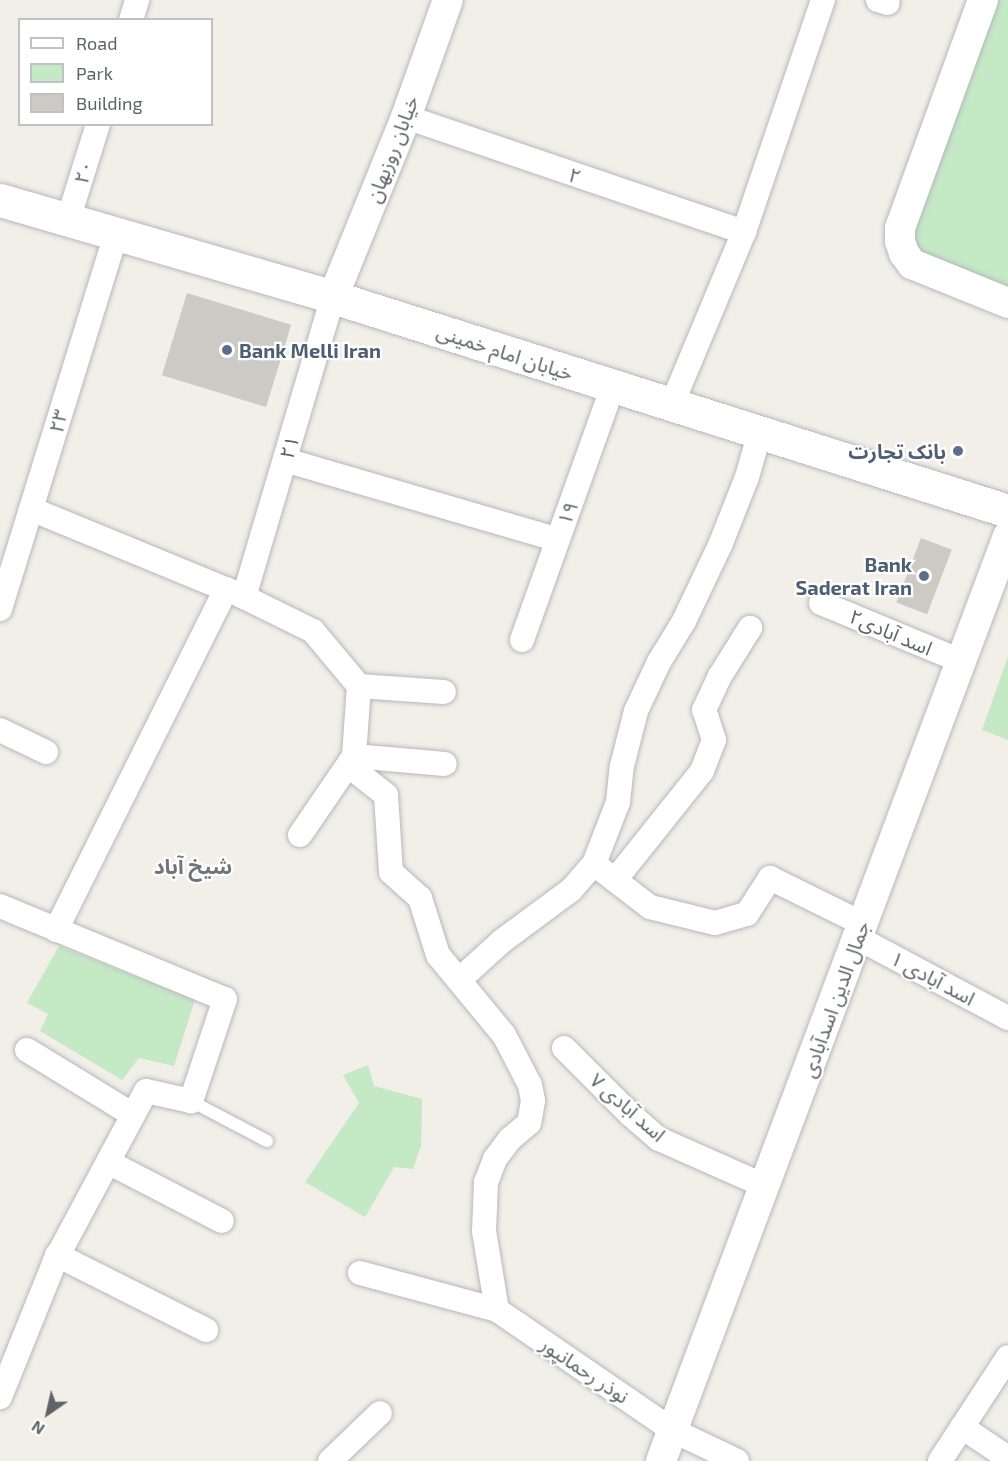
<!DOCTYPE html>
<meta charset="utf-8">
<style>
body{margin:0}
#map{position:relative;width:1008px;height:1461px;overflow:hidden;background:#f1efe8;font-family:"Exo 2","Noto Sans Arabic",sans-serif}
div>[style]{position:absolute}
.green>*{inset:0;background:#c5e8c5}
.building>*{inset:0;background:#cccac5;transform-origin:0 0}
.roads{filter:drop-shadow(0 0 2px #b5b8bc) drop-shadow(0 0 2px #b5b8bc)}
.service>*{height:12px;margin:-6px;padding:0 6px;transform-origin:6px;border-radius:6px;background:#fff}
.minor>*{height:24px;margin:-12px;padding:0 12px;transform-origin:12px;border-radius:12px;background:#fff}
.tertiary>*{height:30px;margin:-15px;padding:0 15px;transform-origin:15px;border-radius:15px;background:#fff}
.secondary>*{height:33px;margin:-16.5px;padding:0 16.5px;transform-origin:16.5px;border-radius:16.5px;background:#fff}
.dots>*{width:16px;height:16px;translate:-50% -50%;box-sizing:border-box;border:3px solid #fff;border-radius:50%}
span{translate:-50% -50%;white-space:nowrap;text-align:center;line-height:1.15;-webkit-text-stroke:4.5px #fff;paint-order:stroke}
.street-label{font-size:20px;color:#5f6368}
.service-label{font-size:20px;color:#4e5e75;font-weight:700}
.left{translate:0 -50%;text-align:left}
.right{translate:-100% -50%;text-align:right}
.neighbourhood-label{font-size:21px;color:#70757a;font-weight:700}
.legend{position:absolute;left:18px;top:18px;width:195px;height:108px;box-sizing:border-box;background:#fff;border:2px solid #bfc1c3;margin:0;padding:8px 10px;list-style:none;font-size:18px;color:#5f6368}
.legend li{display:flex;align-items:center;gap:12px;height:30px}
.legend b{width:30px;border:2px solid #bfc1c3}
.north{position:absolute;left:18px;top:1383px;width:60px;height:60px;-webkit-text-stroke:4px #fff;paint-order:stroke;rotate:214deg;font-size:16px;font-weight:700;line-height:24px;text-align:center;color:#5f6368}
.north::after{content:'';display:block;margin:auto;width:21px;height:27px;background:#5f6368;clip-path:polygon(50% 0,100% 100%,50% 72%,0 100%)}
</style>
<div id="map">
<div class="green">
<div style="clip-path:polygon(994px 0,1008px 0,1008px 294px,923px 260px,910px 230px)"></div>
<div style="clip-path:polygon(1008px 656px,1008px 740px,982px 730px)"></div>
<div style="clip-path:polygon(59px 946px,195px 1000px,174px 1066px,139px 1058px,122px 1080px,40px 1031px,48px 1014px,27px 1003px)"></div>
<div style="clip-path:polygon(368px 1065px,374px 1086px,422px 1099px,421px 1146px,413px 1169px,394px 1167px,365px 1217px,305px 1182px,359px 1103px,343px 1075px)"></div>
</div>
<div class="building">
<div style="left:187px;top:293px;width:109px;height:86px;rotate:17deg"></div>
<div style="left:921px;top:538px;width:33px;height:69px;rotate:21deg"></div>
</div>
<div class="roads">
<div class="service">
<div style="left:191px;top:1101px;width:86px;rotate:27.8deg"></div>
</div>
<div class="minor">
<div style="left:878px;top:0;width:10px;rotate:17deg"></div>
<div style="left:131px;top:20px;width:21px;rotate:-73deg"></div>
<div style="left:406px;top:117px;width:357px;rotate:18.8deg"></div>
<div style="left:68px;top:220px;width:101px;rotate:-72.6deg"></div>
<div style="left:672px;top:404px;width:186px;rotate:-67.3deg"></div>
<div style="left:744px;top:232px;width:245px;rotate:-71.2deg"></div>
<div style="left:285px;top:460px;width:284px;rotate:16.3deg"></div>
<div style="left:31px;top:509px;width:230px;rotate:22.4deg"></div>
<div style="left:244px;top:597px;width:77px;rotate:26.2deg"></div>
<div style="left:313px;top:631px;width:72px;rotate:50.1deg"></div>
<div style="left:359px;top:686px;width:83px;rotate:94.1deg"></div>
<div style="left:353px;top:769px;width:42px;rotate:38.2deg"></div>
<div style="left:386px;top:795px;width:77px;rotate:86.3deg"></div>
<div style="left:391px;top:872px;width:39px;rotate:42deg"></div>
<div style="left:420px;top:898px;width:60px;rotate:72.5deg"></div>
<div style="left:438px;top:955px;width:104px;rotate:50.5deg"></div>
<div style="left:504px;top:1035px;width:56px;rotate:62.5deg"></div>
<div style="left:530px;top:1085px;width:16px;rotate:79deg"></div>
<div style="left:533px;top:1101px;width:22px;rotate:100deg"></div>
<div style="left:529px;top:1123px;width:25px;rotate:140deg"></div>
<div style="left:510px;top:1139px;width:25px;rotate:127deg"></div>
<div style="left:495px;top:1159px;width:25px;rotate:111deg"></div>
<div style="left:486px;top:1182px;width:49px;rotate:92.3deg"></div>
<div style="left:484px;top:1231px;width:80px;rotate:80.7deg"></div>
<div style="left:244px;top:597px;width:313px;rotate:-73.5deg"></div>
<div style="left:821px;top:603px;width:152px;rotate:22.5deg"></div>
<div style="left:0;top:609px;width:393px;rotate:-72.8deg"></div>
<div style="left:522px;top:640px;width:270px;rotate:-70.3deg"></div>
<div style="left:359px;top:686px;width:85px;rotate:4deg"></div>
<div style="left:0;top:730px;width:51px;rotate:25.6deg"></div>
<div style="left:300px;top:835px;width:96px;rotate:-55.6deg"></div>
<div style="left:354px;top:756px;width:91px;rotate:5deg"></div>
<div style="left:594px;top:864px;width:71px;rotate:37.5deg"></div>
<div style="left:650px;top:907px;width:67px;rotate:13.8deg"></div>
<div style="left:715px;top:923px;width:33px;rotate:-16deg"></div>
<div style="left:747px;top:914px;width:43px;rotate:-57.4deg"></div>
<div style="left:770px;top:878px;width:104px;rotate:26.3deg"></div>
<div style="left:615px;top:880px;width:139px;rotate:-51.4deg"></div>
<div style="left:702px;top:771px;width:33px;rotate:-69deg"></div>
<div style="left:714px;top:740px;width:32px;rotate:-108deg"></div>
<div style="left:704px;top:710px;width:38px;rotate:-65deg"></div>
<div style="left:720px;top:676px;width:57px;rotate:-58deg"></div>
<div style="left:0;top:906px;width:243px;rotate:22.5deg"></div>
<div style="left:225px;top:999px;width:108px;rotate:108.4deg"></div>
<div style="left:191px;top:1101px;width:46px;rotate:-167.5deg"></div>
<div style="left:146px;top:1091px;width:193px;rotate:118.2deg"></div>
<div style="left:55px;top:1261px;width:147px;rotate:112deg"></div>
<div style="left:56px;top:930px;width:381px;rotate:-63.5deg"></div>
<div style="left:858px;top:938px;width:170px;rotate:28.1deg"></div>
<div style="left:459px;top:980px;width:58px;rotate:-42.2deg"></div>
<div style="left:502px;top:941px;width:86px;rotate:-36.5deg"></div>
<div style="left:571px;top:890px;width:35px;rotate:-49deg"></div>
<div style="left:594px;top:864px;width:66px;rotate:-68.8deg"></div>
<div style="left:618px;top:802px;width:36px;rotate:-84deg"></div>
<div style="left:622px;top:766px;width:57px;rotate:-75.7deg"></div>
<div style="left:636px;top:711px;width:54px;rotate:-64.9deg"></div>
<div style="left:659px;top:662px;width:48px;rotate:-58.6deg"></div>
<div style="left:684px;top:621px;width:86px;rotate:-64.6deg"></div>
<div style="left:721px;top:543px;width:71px;rotate:-68.5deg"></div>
<div style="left:747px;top:477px;width:47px;rotate:-73.9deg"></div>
<div style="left:564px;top:1048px;width:95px;rotate:45deg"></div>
<div style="left:631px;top:1115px;width:37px;rotate:41deg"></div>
<div style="left:659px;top:1139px;width:116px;rotate:23.9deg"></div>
<div style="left:27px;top:1050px;width:124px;rotate:31.5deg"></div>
<div style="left:108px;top:1162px;width:128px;rotate:27.4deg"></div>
<div style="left:57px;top:1255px;width:167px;rotate:26.7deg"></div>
<div style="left:360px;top:1273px;width:142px;rotate:15.1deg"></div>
<div style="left:497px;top:1310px;width:212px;rotate:34.4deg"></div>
<div style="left:672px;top:1430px;width:72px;rotate:25.5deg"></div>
<div style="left:962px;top:1427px;width:55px;rotate:34deg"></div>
<div style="left:330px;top:1461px;width:69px;rotate:-43.8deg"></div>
<div style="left:940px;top:1461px;width:124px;rotate:-56.8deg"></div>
</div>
<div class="tertiary">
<div style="left:983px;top:0;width:243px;rotate:110deg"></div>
<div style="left:900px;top:228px;width:13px;rotate:90deg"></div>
<div style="left:900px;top:241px;width:13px;rotate:72deg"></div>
<div style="left:904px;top:253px;width:14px;rotate:54deg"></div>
<div style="left:912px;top:264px;width:104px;rotate:22.1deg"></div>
<div style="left:333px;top:297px;width:194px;rotate:-67.9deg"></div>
<div style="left:406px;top:117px;width:124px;rotate:-70.3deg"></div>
<div style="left:661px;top:1461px;width:988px;rotate:-69.44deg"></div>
</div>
<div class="secondary">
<div style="left:0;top:200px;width:347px;rotate:16.2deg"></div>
<div style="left:333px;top:297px;width:708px;rotate:17.59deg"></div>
</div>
</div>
<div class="dots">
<div style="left:227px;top:350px;background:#5c6f8a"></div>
<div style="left:958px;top:451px;background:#5c6f8a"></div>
<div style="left:924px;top:576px;background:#5c6f8a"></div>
</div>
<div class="street-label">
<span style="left:392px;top:149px;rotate:-69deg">خیابان روزبهان</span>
<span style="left:83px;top:172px;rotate:-73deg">۲۰</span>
<span style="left:575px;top:175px;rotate:19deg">۲</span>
<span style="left:505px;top:352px;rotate:18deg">خیابان امام خمینی</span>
<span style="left:58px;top:421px;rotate:-73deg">۲۳</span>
<span style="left:289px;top:447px;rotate:-73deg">۲۱</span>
<span style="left:567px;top:513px;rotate:-70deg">۱۹</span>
<span style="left:891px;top:632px;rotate:23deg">اسد آبادی۲</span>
<span style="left:933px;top:978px;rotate:28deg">اسد آبادی ۱</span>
<span style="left:835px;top:999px;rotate:-70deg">جمال الدین اسدآبادی</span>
<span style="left:628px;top:1107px;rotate:41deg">اسد آبادی ۷</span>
<span style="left:585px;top:1370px;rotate:34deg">نوذر رحمانپور</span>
</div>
<div class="service-label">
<span class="left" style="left:239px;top:350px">Bank Melli Iran</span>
<span class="right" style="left:946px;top:451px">بانک تجارت</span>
<span class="right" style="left:912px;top:576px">Bank<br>Saderat Iran</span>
</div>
<div class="neighbourhood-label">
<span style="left:193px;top:866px">شیخ آباد</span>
</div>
<ul class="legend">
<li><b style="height:8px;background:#fff"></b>Road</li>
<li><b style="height:16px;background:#c5e8c5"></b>Park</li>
<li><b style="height:16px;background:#cccac5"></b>Building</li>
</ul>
<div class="north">N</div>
</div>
